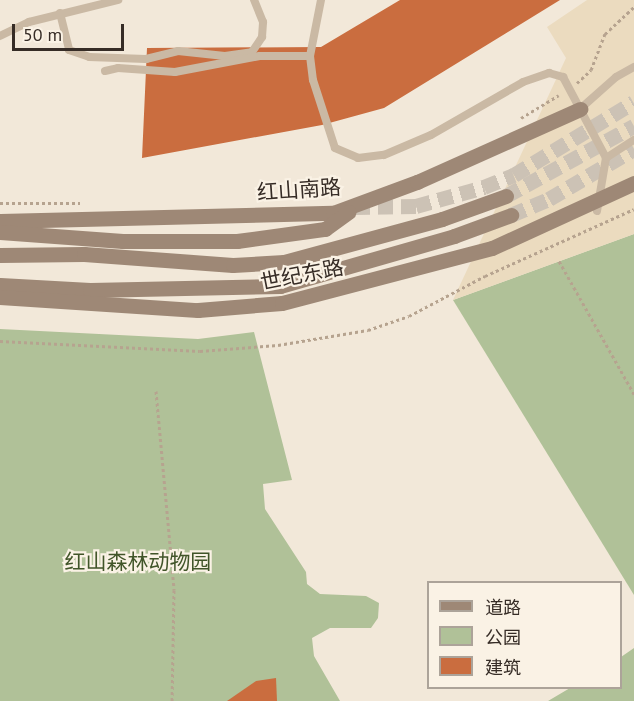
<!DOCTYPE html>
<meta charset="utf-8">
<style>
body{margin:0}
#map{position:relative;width:634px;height:701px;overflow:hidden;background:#f2e8d9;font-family:"PT Sans","Noto Sans SC",sans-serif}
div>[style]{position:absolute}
.green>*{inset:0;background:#b0c198}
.plaza>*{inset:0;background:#ebdbbf}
.building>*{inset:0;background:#ca6d3f}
.secondary-tunnel>*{height:15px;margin-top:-7.5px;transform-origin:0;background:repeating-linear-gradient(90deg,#ccc2b5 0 15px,transparent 0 23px)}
.path>*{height:3px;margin-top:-1.5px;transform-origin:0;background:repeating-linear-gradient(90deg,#b6a38f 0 3px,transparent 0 6px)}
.lane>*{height:8px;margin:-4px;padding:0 4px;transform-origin:4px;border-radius:4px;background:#cab9a4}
.secondary>*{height:15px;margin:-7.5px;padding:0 7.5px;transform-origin:7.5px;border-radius:7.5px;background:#9e8876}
span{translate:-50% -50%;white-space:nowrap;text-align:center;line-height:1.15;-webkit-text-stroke:4.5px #faf2e5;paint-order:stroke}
.street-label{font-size:21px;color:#362c26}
.park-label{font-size:21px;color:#415529}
.legend{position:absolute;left:427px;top:581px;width:195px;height:108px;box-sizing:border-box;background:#faf2e5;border:2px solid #aca399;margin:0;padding:8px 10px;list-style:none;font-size:18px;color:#362c26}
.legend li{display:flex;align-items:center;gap:12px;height:30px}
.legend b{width:30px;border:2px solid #aca399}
.scale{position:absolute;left:12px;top:24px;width:112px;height:27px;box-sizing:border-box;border:3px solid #362c26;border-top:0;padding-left:8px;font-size:18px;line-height:21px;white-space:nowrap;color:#362c26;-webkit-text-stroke:4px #faf2e5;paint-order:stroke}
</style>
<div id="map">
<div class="green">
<div style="clip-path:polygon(634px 234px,634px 595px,453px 300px)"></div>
<div style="clip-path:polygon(0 329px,198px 339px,254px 332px,292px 480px,263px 484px,265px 509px,306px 572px,307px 584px,320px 594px,366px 596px,379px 603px,378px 618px,371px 628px,330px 628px,312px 638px,314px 656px,340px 701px,0 701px)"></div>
<div style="clip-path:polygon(634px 648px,634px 701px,548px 701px,570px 688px,620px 688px,621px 657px)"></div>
</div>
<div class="plaza">
<div style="clip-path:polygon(587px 0,634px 0,634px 234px,453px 300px,566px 58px,547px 27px)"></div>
</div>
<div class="building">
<div style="clip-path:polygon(400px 0,560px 0,384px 108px,322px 125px,142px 158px,147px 48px,321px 47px)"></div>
<div style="clip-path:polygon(276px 678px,277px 701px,227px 701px,256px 681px)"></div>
</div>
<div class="secondary-tunnel">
<div style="left:506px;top:196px;width:146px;rotate:-28.7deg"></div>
<div style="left:355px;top:207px;width:61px;rotate:-0.9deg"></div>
<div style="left:416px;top:206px;width:71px;rotate:-15.6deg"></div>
<div style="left:484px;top:187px;width:32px;rotate:-22deg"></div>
<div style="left:514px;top:175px;width:140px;rotate:-31.3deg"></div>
<div style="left:511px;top:215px;width:41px;rotate:-22.8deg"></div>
<div style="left:549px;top:199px;width:99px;rotate:-30.5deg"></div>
</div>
<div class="path">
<div style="left:577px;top:83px;width:19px;rotate:-43deg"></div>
<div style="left:591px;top:70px;width:39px;rotate:-69deg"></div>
<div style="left:605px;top:34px;width:40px;rotate:-43deg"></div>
<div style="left:521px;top:118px;width:44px;rotate:-31.2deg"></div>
<div style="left:0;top:203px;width:80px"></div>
<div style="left:559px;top:261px;width:153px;rotate:60.6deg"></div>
<div style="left:0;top:341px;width:200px;rotate:2.9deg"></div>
<div style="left:200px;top:351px;width:78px;rotate:-4.4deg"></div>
<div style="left:278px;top:345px;width:91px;rotate:-9.5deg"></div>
<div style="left:368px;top:330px;width:43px;rotate:-18.9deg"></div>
<div style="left:409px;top:316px;width:86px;rotate:-27.8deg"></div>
<div style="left:485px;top:276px;width:163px;rotate:-24.2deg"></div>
<div style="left:156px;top:391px;width:200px;rotate:84.8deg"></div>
<div style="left:174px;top:590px;width:111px;rotate:91deg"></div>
</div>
<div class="lane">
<div style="left:321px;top:0;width:57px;rotate:101.1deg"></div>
<div style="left:310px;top:56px;width:24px;rotate:83deg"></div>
<div style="left:313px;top:80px;width:71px;rotate:72.1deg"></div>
<div style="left:335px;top:148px;width:25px;rotate:23deg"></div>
<div style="left:358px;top:158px;width:26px;rotate:-7deg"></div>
<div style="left:384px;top:155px;width:51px;rotate:-23.1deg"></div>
<div style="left:431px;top:135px;width:106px;rotate:-29.9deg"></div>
<div style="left:523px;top:82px;width:28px;rotate:-19deg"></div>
<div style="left:549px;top:73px;width:15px;rotate:16deg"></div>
<div style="left:563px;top:77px;width:92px;rotate:62deg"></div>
<div style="left:60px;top:13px;width:38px;rotate:76deg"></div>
<div style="left:69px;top:50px;width:21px;rotate:19deg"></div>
<div style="left:89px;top:57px;width:57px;rotate:2deg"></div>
<div style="left:146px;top:59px;width:33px;rotate:-14deg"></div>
<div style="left:178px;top:51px;width:47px;rotate:6.1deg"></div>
<div style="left:225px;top:56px;width:27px;rotate:-8deg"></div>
<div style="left:252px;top:52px;width:18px;rotate:-56deg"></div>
<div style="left:262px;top:37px;width:15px;rotate:-86deg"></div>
<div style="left:263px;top:22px;width:24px;rotate:-112deg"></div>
<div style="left:0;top:36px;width:32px;rotate:-26deg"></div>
<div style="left:29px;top:22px;width:92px;rotate:-13.9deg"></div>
<div style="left:105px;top:71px;width:13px;rotate:-13deg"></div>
<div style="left:118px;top:68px;width:57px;rotate:4deg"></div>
<div style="left:175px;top:72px;width:86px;rotate:-10.7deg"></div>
<div style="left:260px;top:56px;width:50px"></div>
<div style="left:580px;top:109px;width:48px;rotate:-41.6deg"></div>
<div style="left:616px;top:77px;width:21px;rotate:-29deg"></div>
<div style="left:597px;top:211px;width:54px;rotate:-80.4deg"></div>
<div style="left:606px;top:158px;width:33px;rotate:-33deg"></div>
</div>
<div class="secondary">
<div style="left:0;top:221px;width:333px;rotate:-1.4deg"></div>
<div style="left:333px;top:213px;width:90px;rotate:-20.3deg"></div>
<div style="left:417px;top:182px;width:179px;rotate:-24.1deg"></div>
<div style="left:0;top:232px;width:123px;rotate:4.2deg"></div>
<div style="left:123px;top:241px;width:114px"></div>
<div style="left:237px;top:241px;width:89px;rotate:-7.8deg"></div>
<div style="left:325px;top:229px;width:29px;rotate:-36deg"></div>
<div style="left:0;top:255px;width:84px;rotate:-0.7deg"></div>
<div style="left:84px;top:254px;width:149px;rotate:4.2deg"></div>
<div style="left:233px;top:265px;width:51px;rotate:-3.4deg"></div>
<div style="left:284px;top:262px;width:164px;rotate:-15.2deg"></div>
<div style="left:442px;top:219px;width:68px;rotate:-19.8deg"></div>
<div style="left:0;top:285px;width:90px;rotate:3.2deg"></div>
<div style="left:90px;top:290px;width:190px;rotate:-1.2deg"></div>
<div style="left:280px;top:286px;width:181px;rotate:-16deg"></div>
<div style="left:454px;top:236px;width:61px;rotate:-20.2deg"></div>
<div style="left:0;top:297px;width:198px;rotate:3.8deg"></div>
<div style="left:198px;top:310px;width:84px;rotate:-4.8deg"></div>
<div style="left:282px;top:303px;width:217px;rotate:-14.7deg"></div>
<div style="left:492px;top:248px;width:156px;rotate:-24.6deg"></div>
</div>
<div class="street-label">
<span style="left:299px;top:190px;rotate:-4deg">红山南路</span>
<span style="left:302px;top:275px;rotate:-11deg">世纪东路</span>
</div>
<div class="park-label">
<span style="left:138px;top:562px">红山森林动物园</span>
</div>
<ul class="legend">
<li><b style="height:8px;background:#9e8876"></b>道路</li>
<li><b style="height:16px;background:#b0c198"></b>公园</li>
<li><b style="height:16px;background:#ca6d3f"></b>建筑</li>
</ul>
<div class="scale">50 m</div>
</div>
